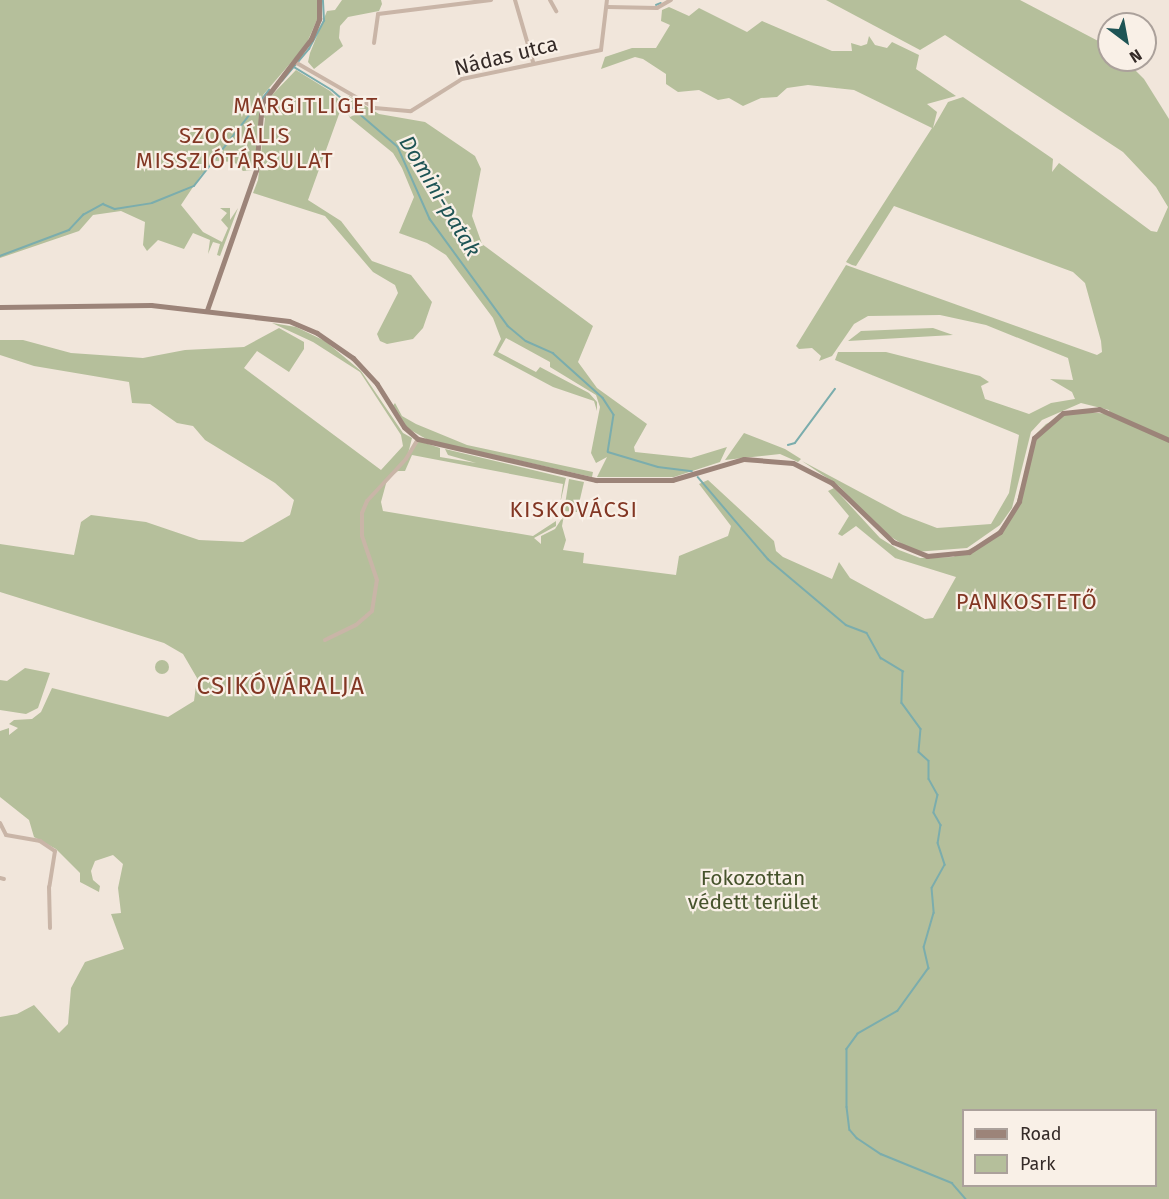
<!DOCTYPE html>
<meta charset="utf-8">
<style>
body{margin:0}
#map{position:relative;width:1169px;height:1199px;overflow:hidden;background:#f1e6db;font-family:"Fira Sans",sans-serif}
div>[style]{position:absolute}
.green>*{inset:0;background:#b5bf9b}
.round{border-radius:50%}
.stream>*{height:1.5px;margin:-0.75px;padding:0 0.75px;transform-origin:0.75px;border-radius:0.75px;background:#7badad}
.minor>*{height:4px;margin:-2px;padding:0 2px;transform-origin:2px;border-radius:2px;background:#c9b5a7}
.secondary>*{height:5px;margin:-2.5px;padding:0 2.5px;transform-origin:2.5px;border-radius:2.5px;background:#9c8479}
span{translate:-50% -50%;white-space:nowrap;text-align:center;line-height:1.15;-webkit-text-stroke:4.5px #f9f0e7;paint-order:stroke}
.street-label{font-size:21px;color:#352b28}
.park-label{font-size:21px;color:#46532c}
.neighbourhood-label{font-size:22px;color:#823623;letter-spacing:1.5px}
.water-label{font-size:22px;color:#1e5455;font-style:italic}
.quarter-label{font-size:24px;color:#823623;letter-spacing:1.5px}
.legend{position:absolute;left:962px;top:1109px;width:195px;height:78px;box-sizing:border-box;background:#f9f0e7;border:2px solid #aba19b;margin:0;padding:8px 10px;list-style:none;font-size:18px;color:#352b28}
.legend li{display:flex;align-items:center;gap:12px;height:30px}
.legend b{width:30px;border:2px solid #aba19b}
.north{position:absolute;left:1097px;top:12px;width:60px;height:60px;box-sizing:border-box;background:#f9f0e7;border:2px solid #aba19b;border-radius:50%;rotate:148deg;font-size:16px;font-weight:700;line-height:24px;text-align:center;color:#352b28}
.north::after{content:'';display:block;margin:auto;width:21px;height:27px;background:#1e5455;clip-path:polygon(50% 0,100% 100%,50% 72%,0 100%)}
</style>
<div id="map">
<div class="green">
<div style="clip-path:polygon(0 0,317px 0,319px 15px,306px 45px,263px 95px,254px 170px,243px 171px,234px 162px,216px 161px,201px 175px,181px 205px,203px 232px,222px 242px,228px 228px,221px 220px,227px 213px,220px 208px,230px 208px,230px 220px,238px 208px,220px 256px,217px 255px,220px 244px,213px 242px,208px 254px,210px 240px,193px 233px,184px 249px,158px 240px,147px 251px,143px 245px,145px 222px,121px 211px,93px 215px,79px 231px,0 258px)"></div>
<div style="clip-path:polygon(342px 0,381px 0,382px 4px,379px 11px,348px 17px,340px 26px,339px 38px,343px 46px,314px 69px,308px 62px,310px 53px,327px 11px,335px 10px)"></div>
<div style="clip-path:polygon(evenodd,826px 0,1020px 0,1102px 43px,1109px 48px,1109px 60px,1127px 62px,1144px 79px,1169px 119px,1169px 1199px,0 1199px,0 1017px,17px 1014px,34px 1005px,59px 1033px,68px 1024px,71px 988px,85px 962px,124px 949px,111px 914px,121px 913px,118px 888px,123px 864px,113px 855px,95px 861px,91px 871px,93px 880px,100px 886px,99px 892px,80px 882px,80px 873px,56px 849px,34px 837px,29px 820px,0 797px,0 731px,9px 728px,9px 735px,18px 728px,9px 724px,14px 720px,32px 719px,41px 712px,52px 688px,168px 717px,194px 701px,197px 678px,183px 654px,164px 643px,0 592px,0 544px,74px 555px,81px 522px,91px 515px,146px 522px,199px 540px,243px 542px,290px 515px,294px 500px,275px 483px,205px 440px,193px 426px,177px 423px,150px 404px,132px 403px,129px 382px,34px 366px,0 355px,0 340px,23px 340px,71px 353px,143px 358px,185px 350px,244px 347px,279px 328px,304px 342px,304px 349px,289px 372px,257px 351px,244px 368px,381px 470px,403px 446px,401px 435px,360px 372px,313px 342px,272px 323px,296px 327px,325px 341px,361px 371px,403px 433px,412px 438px,408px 454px,419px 441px,440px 448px,440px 457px,476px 463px,448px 455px,445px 449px,566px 478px,560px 504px,563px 484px,412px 455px,405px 471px,398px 471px,387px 480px,381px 502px,383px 511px,533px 536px,556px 521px,556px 526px,534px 538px,541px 544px,541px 536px,555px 529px,564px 515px,562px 526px,566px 540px,563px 550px,584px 553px,583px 563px,676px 575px,679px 556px,728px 536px,731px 526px,699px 484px,708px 480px,774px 541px,776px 551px,783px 557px,832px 579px,839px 562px,850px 578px,925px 619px,933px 618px,956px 577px,895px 558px,856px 526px,842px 536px,838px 534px,849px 516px,828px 491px,834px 488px,880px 538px,899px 550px,920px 558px,953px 557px,993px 538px,1015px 508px,1037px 433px,1046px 424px,1074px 411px,1110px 414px,1109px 410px,1081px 403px,1042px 420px,1031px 432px,1012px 508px,1000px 525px,967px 548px,915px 552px,880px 530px,839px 486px,802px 461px,903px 515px,937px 528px,991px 524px,1009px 493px,1019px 435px,835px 360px,838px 352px,886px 352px,980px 376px,989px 382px,981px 386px,985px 399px,1029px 414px,1051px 403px,1075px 399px,1072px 392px,1050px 379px,1073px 380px,1068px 358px,986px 325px,940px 315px,868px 316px,854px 324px,832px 356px,819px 361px,821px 356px,812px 348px,799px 349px,796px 346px,846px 265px,1097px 355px,1102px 352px,1101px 341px,1085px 283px,1073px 272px,894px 206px,856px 266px,852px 265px,846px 262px,932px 128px,854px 90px,808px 85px,787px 88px,777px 97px,761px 98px,743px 106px,729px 98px,718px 100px,699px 90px,678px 92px,666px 84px,666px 74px,643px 59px,635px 57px,601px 69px,605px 57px,632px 48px,656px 48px,670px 25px,661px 21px,662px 10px,669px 7px,689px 16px,699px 8px,747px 32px,762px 21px,832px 51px,852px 51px,851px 43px,861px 46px,867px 44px,869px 36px,875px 45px,887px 48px,892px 42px,919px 55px,916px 69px,956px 96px,927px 104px,937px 112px,933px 128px,948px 102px,963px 97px,1053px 159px,1052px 172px,1059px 163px,1151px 231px,1157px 232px,1168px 207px,1156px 187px,1123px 152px,945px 35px,920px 50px,826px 0,964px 1110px,1156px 1110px,1156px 1186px,964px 1186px,964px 1110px)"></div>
<div style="clip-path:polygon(296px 70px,330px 91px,342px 103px,350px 117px,358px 113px,346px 100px,349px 96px,379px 114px,425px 122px,475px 156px,481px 169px,472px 216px,482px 244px,593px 326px,578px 362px,597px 388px,647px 424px,634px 447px,635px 452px,691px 458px,727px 447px,720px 462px,674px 477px,597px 477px,607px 457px,596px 463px,591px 453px,600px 407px,596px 395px,550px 367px,550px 362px,506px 338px,498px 352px,536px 372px,540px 367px,589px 393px,597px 402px,597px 411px,594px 401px,553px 387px,493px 355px,501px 339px,493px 318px,446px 255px,427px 243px,399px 233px,414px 197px,402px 168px,393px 153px,350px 118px,343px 103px,308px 200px,341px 221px,372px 261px,411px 275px,432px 302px,423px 328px,413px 339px,387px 344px,380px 341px,377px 334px,398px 293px,395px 285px,373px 272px,325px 216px,253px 193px,258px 180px,265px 118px,261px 116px,271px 96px)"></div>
<div style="clip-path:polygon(933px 328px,953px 335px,848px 341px,861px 331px)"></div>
<div style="clip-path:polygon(395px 403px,402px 416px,416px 424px,467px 445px,593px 472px,592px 477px,428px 440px,407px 428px,392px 407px)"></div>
<div style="clip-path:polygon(744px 433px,785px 449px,801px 459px,798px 462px,780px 454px,725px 460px)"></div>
<div style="clip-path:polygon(569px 479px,584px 482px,577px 512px,564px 511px)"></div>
<div class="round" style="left:155px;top:660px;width:14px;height:14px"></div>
<div style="clip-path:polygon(25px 668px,50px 673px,38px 708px,26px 714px,0 710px,0 680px,7px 681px)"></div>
</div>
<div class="stream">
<div style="left:656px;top:5px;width:5px;rotate:-22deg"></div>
<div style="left:294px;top:67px;width:44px;rotate:31.2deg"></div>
<div style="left:332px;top:90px;width:87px;rotate:40.8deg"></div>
<div style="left:398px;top:147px;width:79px;rotate:66deg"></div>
<div style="left:430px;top:219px;width:132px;rotate:53.9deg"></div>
<div style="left:508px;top:326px;width:23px;rotate:40deg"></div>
<div style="left:526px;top:341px;width:30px;rotate:24deg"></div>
<div style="left:553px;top:353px;width:67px;rotate:42deg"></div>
<div style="left:603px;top:398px;width:20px;rotate:57deg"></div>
<div style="left:614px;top:415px;width:37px;rotate:99deg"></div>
<div style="left:608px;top:452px;width:52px;rotate:16.7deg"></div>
<div style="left:658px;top:467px;width:34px;rotate:7deg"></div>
<div style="left:282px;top:81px;width:42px;rotate:-49.8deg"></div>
<div style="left:309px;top:49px;width:32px;rotate:-62deg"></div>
<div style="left:324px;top:21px;width:21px;rotate:-93deg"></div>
<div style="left:0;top:256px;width:74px;rotate:-20.6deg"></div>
<div style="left:69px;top:230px;width:21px;rotate:-47deg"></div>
<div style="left:83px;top:215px;width:23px;rotate:-29deg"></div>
<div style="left:103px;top:204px;width:13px;rotate:23deg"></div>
<div style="left:115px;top:209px;width:37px;rotate:-9deg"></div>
<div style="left:152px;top:203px;width:45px;rotate:-22deg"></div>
<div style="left:194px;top:186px;width:122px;rotate:-52deg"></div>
<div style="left:788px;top:445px;width:7px;rotate:-16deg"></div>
<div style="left:795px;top:443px;width:67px;rotate:-53.5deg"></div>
<div style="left:698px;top:477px;width:108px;rotate:49.5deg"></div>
<div style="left:768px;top:559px;width:102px;rotate:40.2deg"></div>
<div style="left:846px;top:625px;width:22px;rotate:21deg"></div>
<div style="left:867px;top:633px;width:29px;rotate:61deg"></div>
<div style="left:881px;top:658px;width:26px;rotate:31deg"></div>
<div style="left:903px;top:671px;width:32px;rotate:92deg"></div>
<div style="left:902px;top:703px;width:32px;rotate:54deg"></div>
<div style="left:921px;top:729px;width:23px;rotate:95deg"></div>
<div style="left:919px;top:752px;width:13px;rotate:42deg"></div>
<div style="left:929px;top:761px;width:18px;rotate:90deg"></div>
<div style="left:929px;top:779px;width:18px;rotate:61deg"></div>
<div style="left:938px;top:795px;width:18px;rotate:103deg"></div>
<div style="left:934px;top:813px;width:14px;rotate:60deg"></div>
<div style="left:941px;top:825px;width:18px;rotate:99deg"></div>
<div style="left:938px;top:843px;width:23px;rotate:72deg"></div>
<div style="left:945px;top:865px;width:26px;rotate:119deg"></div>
<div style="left:932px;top:888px;width:25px;rotate:85deg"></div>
<div style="left:934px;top:913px;width:35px;rotate:106deg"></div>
<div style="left:924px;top:947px;width:22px;rotate:77deg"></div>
<div style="left:929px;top:968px;width:53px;rotate:125.8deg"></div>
<div style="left:898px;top:1011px;width:46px;rotate:150.1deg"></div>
<div style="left:858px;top:1034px;width:19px;rotate:126deg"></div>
<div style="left:847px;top:1049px;width:58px;rotate:90deg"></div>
<div style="left:847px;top:1107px;width:23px;rotate:83deg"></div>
<div style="left:850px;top:1130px;width:11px;rotate:49deg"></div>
<div style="left:857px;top:1138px;width:29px;rotate:34deg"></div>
<div style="left:881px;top:1154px;width:77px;rotate:22.2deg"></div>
<div style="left:952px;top:1183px;width:21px;rotate:49deg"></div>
</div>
<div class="minor">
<div style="left:515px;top:0;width:65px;rotate:73.8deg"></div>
<div style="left:550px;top:0;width:13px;rotate:61deg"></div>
<div style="left:608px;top:7px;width:49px;rotate:1.2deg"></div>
<div style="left:657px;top:8px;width:16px;rotate:-30deg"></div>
<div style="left:374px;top:43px;width:29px;rotate:-82deg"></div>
<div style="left:378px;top:14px;width:114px;rotate:-7.1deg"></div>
<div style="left:295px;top:62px;width:92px;rotate:29.9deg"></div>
<div style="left:375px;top:108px;width:36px;rotate:5deg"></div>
<div style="left:411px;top:111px;width:60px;rotate:-32.1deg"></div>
<div style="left:462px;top:79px;width:142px;rotate:-11.8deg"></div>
<div style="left:601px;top:50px;width:50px;rotate:-83.2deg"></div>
<div style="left:325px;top:640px;width:34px;rotate:-26deg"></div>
<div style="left:356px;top:625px;width:21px;rotate:-41deg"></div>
<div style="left:372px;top:611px;width:31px;rotate:-81deg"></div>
<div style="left:377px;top:580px;width:46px;rotate:-108.8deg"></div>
<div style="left:362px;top:536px;width:23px;rotate:-90deg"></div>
<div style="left:362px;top:513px;width:13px;rotate:-67deg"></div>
<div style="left:367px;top:501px;width:57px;rotate:-47.1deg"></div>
<div style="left:406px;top:459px;width:23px;rotate:-59deg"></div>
<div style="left:0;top:823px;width:13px;rotate:63deg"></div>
<div style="left:6px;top:835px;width:35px;rotate:10deg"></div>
<div style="left:40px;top:841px;width:18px;rotate:34deg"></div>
<div style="left:55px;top:851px;width:36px;rotate:99deg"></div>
<div style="left:49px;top:887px;width:41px;rotate:88.6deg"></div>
<div style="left:0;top:878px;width:4px;rotate:14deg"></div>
</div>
<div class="secondary">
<div style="left:0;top:307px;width:151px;rotate:-0.8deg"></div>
<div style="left:151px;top:305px;width:139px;rotate:6.6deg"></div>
<div style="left:289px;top:321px;width:30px;rotate:23deg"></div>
<div style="left:317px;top:333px;width:44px;rotate:34.8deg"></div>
<div style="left:353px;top:358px;width:35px;rotate:47deg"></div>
<div style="left:377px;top:384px;width:51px;rotate:57.9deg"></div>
<div style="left:404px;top:427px;width:18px;rotate:41deg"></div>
<div style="left:418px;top:439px;width:183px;rotate:13deg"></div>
<div style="left:596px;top:480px;width:76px"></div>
<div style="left:672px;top:480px;width:75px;rotate:-16.3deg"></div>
<div style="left:744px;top:459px;width:49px;rotate:4.7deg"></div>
<div style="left:793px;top:463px;width:44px;rotate:27.1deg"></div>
<div style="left:832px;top:483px;width:85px;rotate:44deg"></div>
<div style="left:893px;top:542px;width:37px;rotate:22deg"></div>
<div style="left:927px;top:556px;width:42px;rotate:-5.4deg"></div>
<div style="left:969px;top:552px;width:37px;rotate:-33deg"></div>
<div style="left:1000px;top:532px;width:36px;rotate:-58deg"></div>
<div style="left:1019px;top:501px;width:65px;rotate:-76.6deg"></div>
<div style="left:1034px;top:438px;width:38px;rotate:-41deg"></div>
<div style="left:1063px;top:413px;width:36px;rotate:-6deg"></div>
<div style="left:1099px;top:409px;width:77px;rotate:23.9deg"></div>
<div style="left:207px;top:310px;width:148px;rotate:-70.7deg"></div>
<div style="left:256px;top:170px;width:67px;rotate:-84.9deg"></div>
<div style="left:262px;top:103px;width:81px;rotate:-52.6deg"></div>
<div style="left:311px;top:39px;width:22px;rotate:-68deg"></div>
<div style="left:319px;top:19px;width:19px;rotate:-90deg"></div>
</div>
<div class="street-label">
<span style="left:506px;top:56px;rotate:-14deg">Nádas utca</span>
</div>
<div class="park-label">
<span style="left:753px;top:890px">Fokozottan<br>védett terület</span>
</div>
<div class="neighbourhood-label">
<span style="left:306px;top:106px">MARGITLIGET</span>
<span style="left:235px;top:148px">SZOCIÁLIS<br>MISSZIÓTÁRSULAT</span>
<span style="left:574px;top:510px">KISKOVÁCSI</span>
<span style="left:1027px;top:602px">PANKOSTETŐ</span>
</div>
<div class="water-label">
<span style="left:440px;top:196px;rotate:59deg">Domini-patak</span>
</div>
<div class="quarter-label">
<span style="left:281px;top:687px">CSIKÓVÁRALJA</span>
</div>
<ul class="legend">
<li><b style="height:8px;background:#9c8479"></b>Road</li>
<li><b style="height:16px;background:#b5bf9b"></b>Park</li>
</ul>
<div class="north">N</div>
</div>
